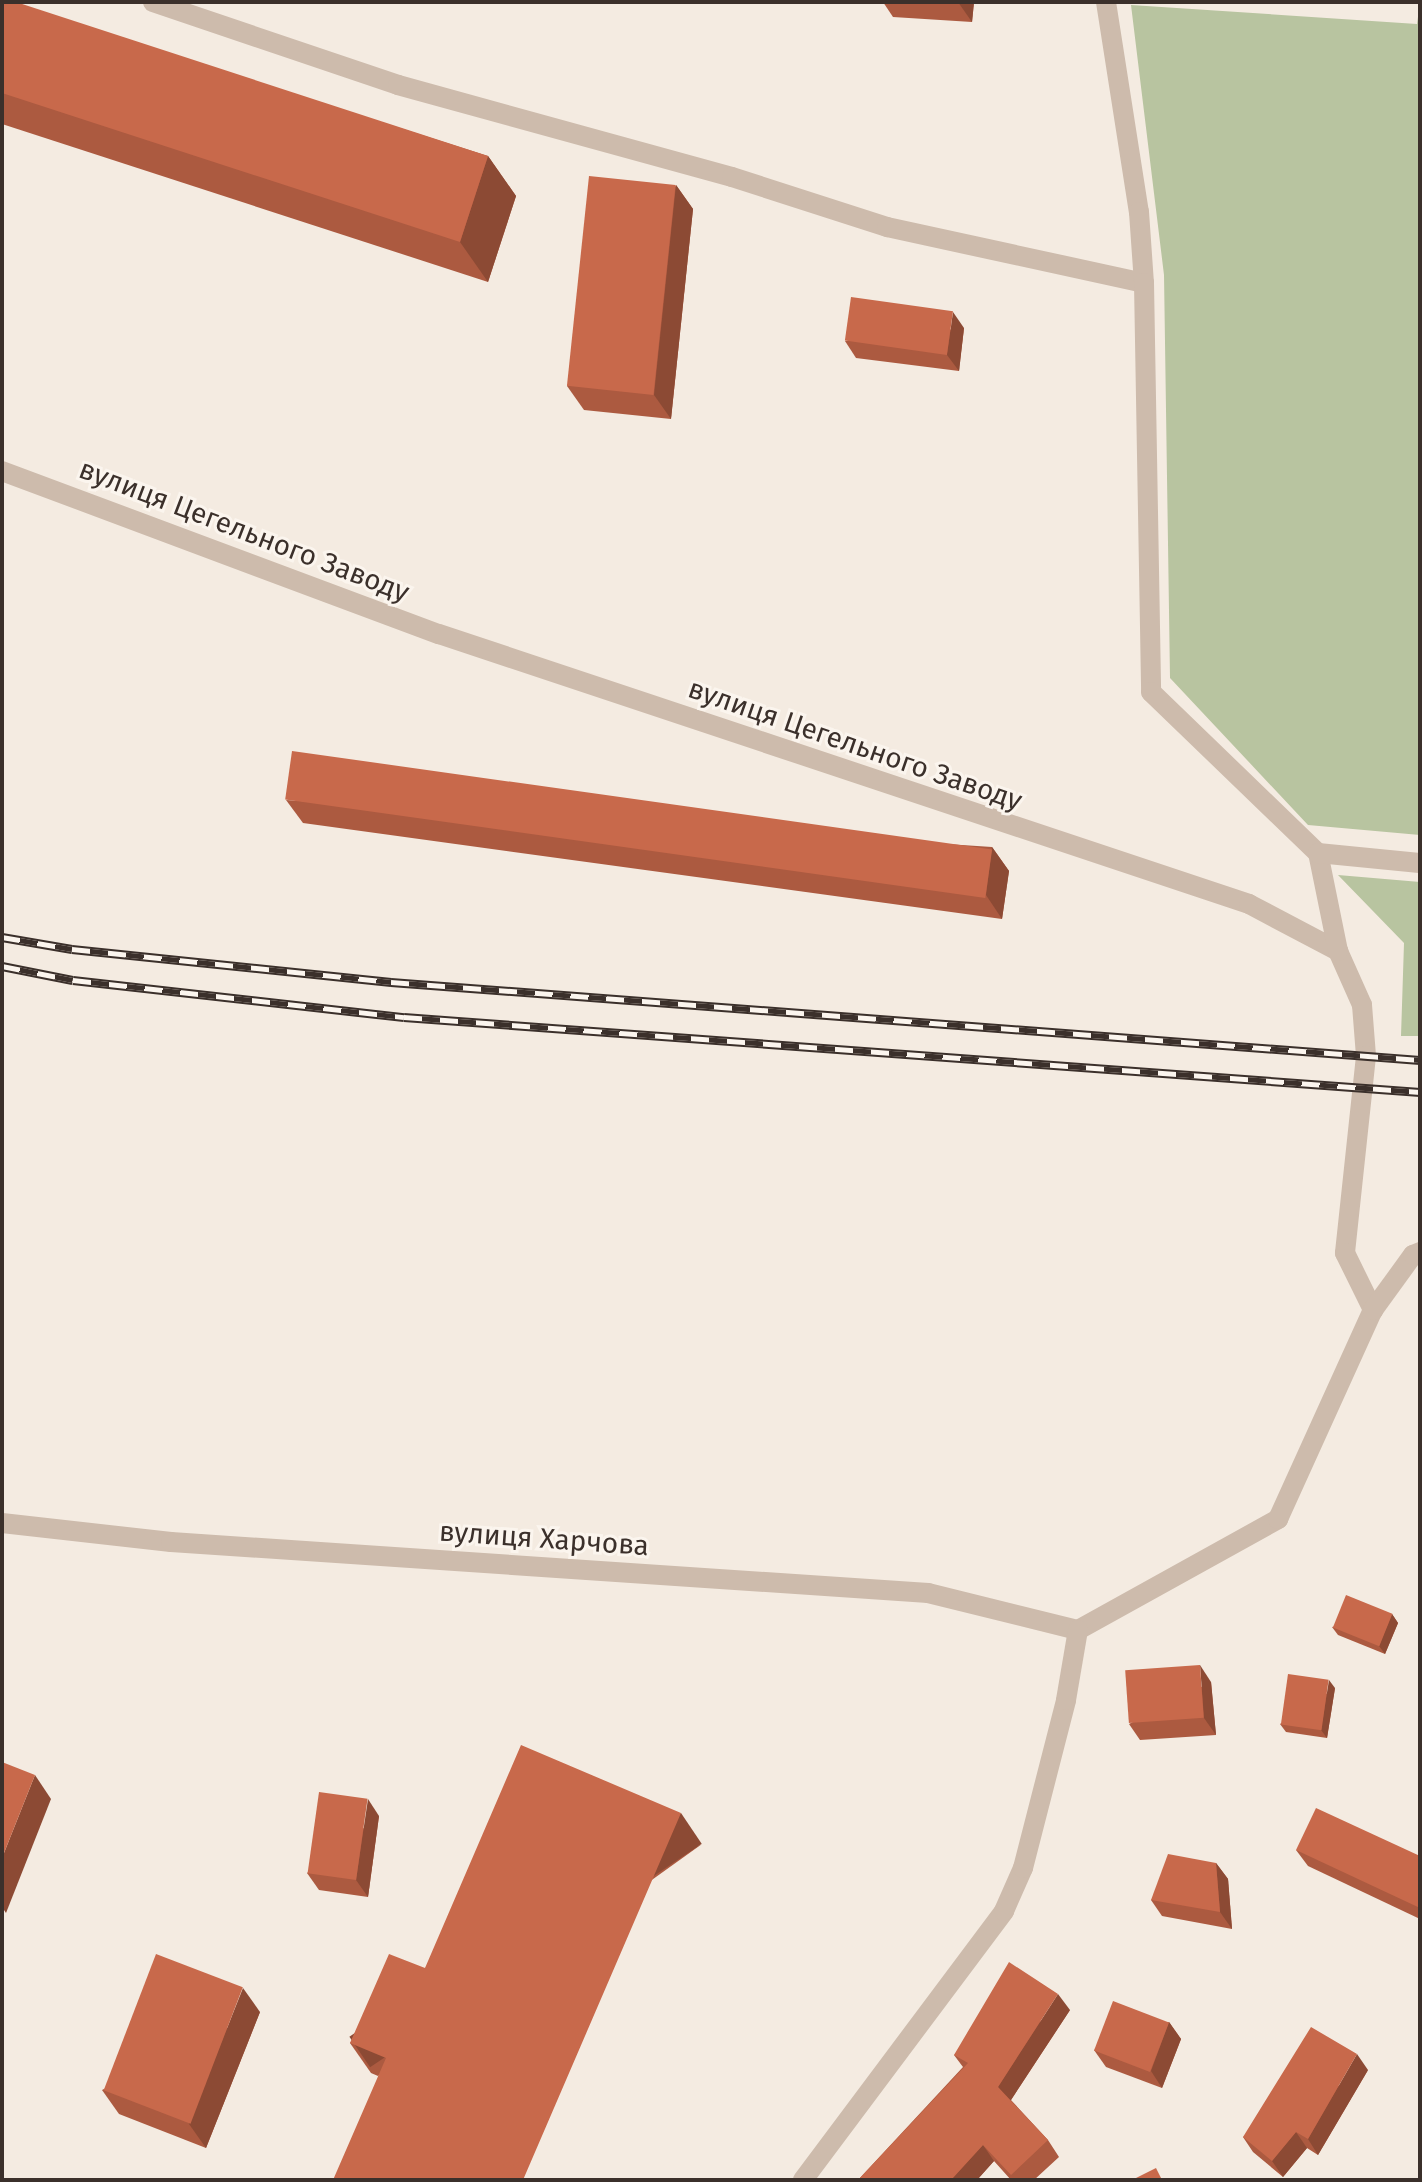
<!DOCTYPE html>
<meta charset="utf-8">
<style>
body{margin:0}
#map{position:relative;width:1422px;height:2182px;overflow:hidden;background:#f4ebe1;font-family:"Fira Sans",sans-serif}
div>[style]{position:absolute}
.green>*{inset:0;background:#b8c4a0}
.street>*{height:20px;margin:-10px;padding:0 10px;transform-origin:10px;border-radius:10px;background:#cdbbac}
.rail>*{height:9px;margin-top:-4.5px;transform-origin:0;background:repeating-linear-gradient(90deg,#fbf5ee 0 18px,#3b302b 0 36px);box-sizing:border-box;border-block:2px solid #3b302b}
.wall>*{inset:0;background:#ac5a40}
.shaded-wall>*{inset:0;background:#8c4a34;transform-origin:0 0}
.building>*{inset:0;background:#c8694b;transform-origin:0 0}
span{translate:-50% -50%;white-space:nowrap;text-align:center;line-height:1.15;-webkit-text-stroke:6px #fbf5ee;paint-order:stroke}
.street-label{font-size:28px;color:#3b302b}
.frame{position:absolute;inset:0;border:4px solid #3b302b;pointer-events:none}
</style>
<div id="map">
<div class="green">
<div style="clip-path:polygon(1420px 2px,1420px 835px,1308px 825px,1170px 678px,1164px 275px,1131px 5px,1417px 24px)"></div>
<div style="clip-path:polygon(1338px 875px,1420px 882px,1420px 1036px,1401px 1036px,1404px 943px)"></div>
</div>
<div class="street">
<div style="left:153px;top:2px;width:259px;rotate:18.7deg"></div>
<div style="left:398px;top:85px;width:346px;rotate:15.4deg"></div>
<div style="left:732px;top:177px;width:163px;rotate:17.9deg"></div>
<div style="left:887px;top:227px;width:263px;rotate:12.3deg"></div>
<div style="left:1106px;top:2px;width:213px;rotate:81.1deg"></div>
<div style="left:1139px;top:212px;width:71px;rotate:86deg"></div>
<div style="left:1144px;top:283px;width:409px;rotate:89deg"></div>
<div style="left:1151px;top:692px;width:232px;rotate:44deg"></div>
<div style="left:2px;top:471px;width:466px;rotate:20.5deg"></div>
<div style="left:439px;top:634px;width:854px;rotate:18.43deg"></div>
<div style="left:1249px;top:904px;width:101px;rotate:27.8deg"></div>
<div style="left:1338px;top:951px;width:59px;rotate:66deg"></div>
<div style="left:1362px;top:1005px;width:51px;rotate:85.5deg"></div>
<div style="left:1366px;top:1056px;width:198px;rotate:96.1deg"></div>
<div style="left:1345px;top:1253px;width:64px;rotate:63.8deg"></div>
<div style="left:1338px;top:951px;width:100px;rotate:-101.5deg"></div>
<div style="left:1318px;top:853px;width:102px;rotate:5.6deg"></div>
<div style="left:2px;top:1523px;width:170px;rotate:6.4deg"></div>
<div style="left:171px;top:1542px;width:759px;rotate:3.85deg"></div>
<div style="left:928px;top:1593px;width:154px;rotate:13.9deg"></div>
<div style="left:1078px;top:1630px;width:229px;rotate:-29deg"></div>
<div style="left:1278px;top:1519px;width:230px;rotate:-65.6deg"></div>
<div style="left:1373px;top:1310px;width:68px;rotate:-54deg"></div>
<div style="left:1413px;top:1255px;width:8px;rotate:-23deg"></div>
<div style="left:803px;top:2180px;width:336px;rotate:-53.2deg"></div>
<div style="left:1004px;top:1911px;width:47px;rotate:-66.2deg"></div>
<div style="left:1023px;top:1868px;width:173px;rotate:-75.6deg"></div>
<div style="left:1066px;top:1700px;width:71px;rotate:-80.3deg"></div>
</div>
<div class="rail">
<div style="left:2px;top:937px;width:71px;rotate:9.7deg"></div>
<div style="left:72px;top:949px;width:321px;rotate:5.9deg"></div>
<div style="left:391px;top:982px;width:1032px;rotate:4.33deg"></div>
<div style="left:2px;top:966px;width:72px;rotate:11.2deg"></div>
<div style="left:73px;top:980px;width:333px;rotate:6.4deg"></div>
<div style="left:404px;top:1017px;width:1019px;rotate:4.22deg"></div>
</div>
<div class="wall">
<div style="clip-path:polygon(2px 2px,488px 156px,516px 196px,488px 282px,2px 124px)"></div>
<div style="clip-path:polygon(883px 2px,974px 2px,972px 22px,893px 17px)"></div>
<div style="clip-path:polygon(676px 185px,693px 209px,671px 419px,584px 410px,567px 386px)"></div>
<div style="clip-path:polygon(964px 328px,959px 371px,856px 358px,845px 341px)"></div>
<div style="clip-path:polygon(286px 800px,992px 847px,1009px 871px,1002px 919px,303px 823px)"></div>
<div style="clip-path:polygon(1392px 1614px,1398px 1623px,1385px 1654px,1338px 1635px,1332px 1627px)"></div>
<div style="clip-path:polygon(1211px 1682px,1216px 1735px,1140px 1740px,1129px 1724px)"></div>
<div style="clip-path:polygon(1335px 1688px,1327px 1738px,1286px 1732px,1280px 1724px)"></div>
<div style="clip-path:polygon(379px 1816px,368px 1897px,319px 1890px,307px 1873px)"></div>
<div style="clip-path:polygon(702px 1844px,378px 2076px,371px 2073px,350px 2043px,425px 1968px)"></div>
<div style="clip-path:polygon(1296px 1850px,1420px 1856px,1420px 1919px,1308px 1866px)"></div>
<div style="clip-path:polygon(1216px 1863px,1228px 1879px,1232px 1929px,1162px 1916px,1151px 1900px)"></div>
<div style="clip-path:polygon(1070px 2010px,1011px 2100px,1048px 2140px,1059px 2157px,1034px 2180px,1011px 2180px,994px 2161px,977px 2180px,858px 2180px,963px 2067px,954px 2055px)"></div>
<div style="clip-path:polygon(260px 2012px,206px 2148px,119px 2114px,102px 2090px)"></div>
<div style="clip-path:polygon(1169px 2022px,1181px 2039px,1162px 2088px,1106px 2067px,1094px 2050px)"></div>
<div style="clip-path:polygon(1368px 2070px,1318px 2155px,1307px 2148px,1283px 2177px,1253px 2152px,1243px 2137px)"></div>
</div>
<div class="shaded-wall">
<div style="clip-path:polygon(958px 2px,974px 2px,972px 22px)"></div>
<div style="clip-path:polygon(488px 156px,516px 196px,488px 282px,460px 242px)"></div>
<div style="clip-path:polygon(676px 185px,693px 209px,671px 419px,654px 395px)"></div>
<div style="clip-path:polygon(953px 312px,964px 328px,959px 371px,947px 355px)"></div>
<div style="clip-path:polygon(992px 847px,1009px 871px,1002px 919px,986px 895px)"></div>
<div style="clip-path:polygon(1392px 1614px,1398px 1623px,1385px 1654px,1379px 1646px)"></div>
<div style="clip-path:polygon(1200px 1665px,1211px 1682px,1216px 1735px,1204px 1718px)"></div>
<div style="clip-path:polygon(1329px 1680px,1335px 1688px,1327px 1738px,1321px 1730px)"></div>
<div style="clip-path:polygon(35px 1775px,51px 1799px,6px 1913px,2px 1907px,2px 1858px)"></div>
<div style="clip-path:polygon(368px 1799px,379px 1816px,368px 1897px,356px 1880px)"></div>
<div style="left:681px;top:1813px;width:37px;height:400px;rotate:56deg"></div>
<div style="clip-path:polygon(1216px 1863px,1228px 1879px,1232px 1929px,1220px 1912px)"></div>
<div style="clip-path:polygon(243px 1988px,260px 2012px,206px 2148px,189px 2124px)"></div>
<div style="clip-path:polygon(1058px 1994px,1070px 2010px,1009px 2103px,998px 2087px)"></div>
<div style="clip-path:polygon(1169px 2022px,1181px 2039px,1162px 2088px,1151px 2071px)"></div>
<div style="clip-path:polygon(1357px 2054px,1368px 2070px,1318px 2155px,1308px 2139px)"></div>
<div style="clip-path:polygon(1296px 2132px,1307px 2148px,1283px 2177px,1272px 2161px)"></div>
<div style="clip-path:polygon(983px 2145px,994px 2161px,977px 2180px,951px 2180px)"></div>
</div>
<div class="building">
<div style="clip-path:polygon(2px 2px,16px 2px,488px 156px,460px 242px,2px 93px)"></div>
<div style="left:589px;top:176px;width:87px;height:211px;rotate:6deg"></div>
<div style="left:851px;top:297px;width:103px;height:44px;rotate:8deg"></div>
<div style="left:292px;top:751px;width:707px;height:49px;rotate:8deg"></div>
<div style="left:1346px;top:1595px;width:50px;height:35px;rotate:22deg"></div>
<div style="left:1200px;top:1665px;width:53px;height:75px;rotate:86deg"></div>
<div style="left:1288px;top:1674px;width:41px;height:51px;rotate:8deg"></div>
<div style="clip-path:polygon(521px 1745px,681px 1813px,523px 2180px,333px 2180px,386px 2058px,350px 2043px,389px 1954px,425px 1968px)"></div>
<div style="clip-path:polygon(2px 1762px,35px 1775px,2px 1858px)"></div>
<div style="left:319px;top:1792px;width:49px;height:82px;rotate:8deg"></div>
<div style="clip-path:polygon(1316px 1808px,1420px 1856px,1420px 1908px,1296px 1850px)"></div>
<div style="clip-path:polygon(1168px 1854px,1216px 1863px,1220px 1912px,1151px 1900px)"></div>
<div style="left:156px;top:1954px;width:93px;height:146px;rotate:21deg"></div>
<div style="clip-path:polygon(1009px 1962px,1058px 1994px,998px 2087px,1048px 2140px,1011px 2175px,983px 2145px,951px 2180px,858px 2180px,968px 2063px,954px 2055px)"></div>
<div style="left:1113px;top:2001px;width:60px;height:53px;rotate:21deg"></div>
<div style="clip-path:polygon(1311px 2027px,1357px 2054px,1308px 2139px,1296px 2132px,1272px 2161px,1243px 2137px)"></div>
<div style="clip-path:polygon(1156px 2168px,1162px 2180px,1132px 2180px)"></div>
</div>
<div class="street-label">
<span style="left:244px;top:531px;rotate:21deg">вулиця Цегельного Заводу</span>
<span style="left:855px;top:745px;rotate:19deg">вулиця Цегельного Заводу</span>
<span style="left:544px;top:1539px;rotate:4deg">вулиця Харчова</span>
</div>
<div class="frame"></div>
</div>
